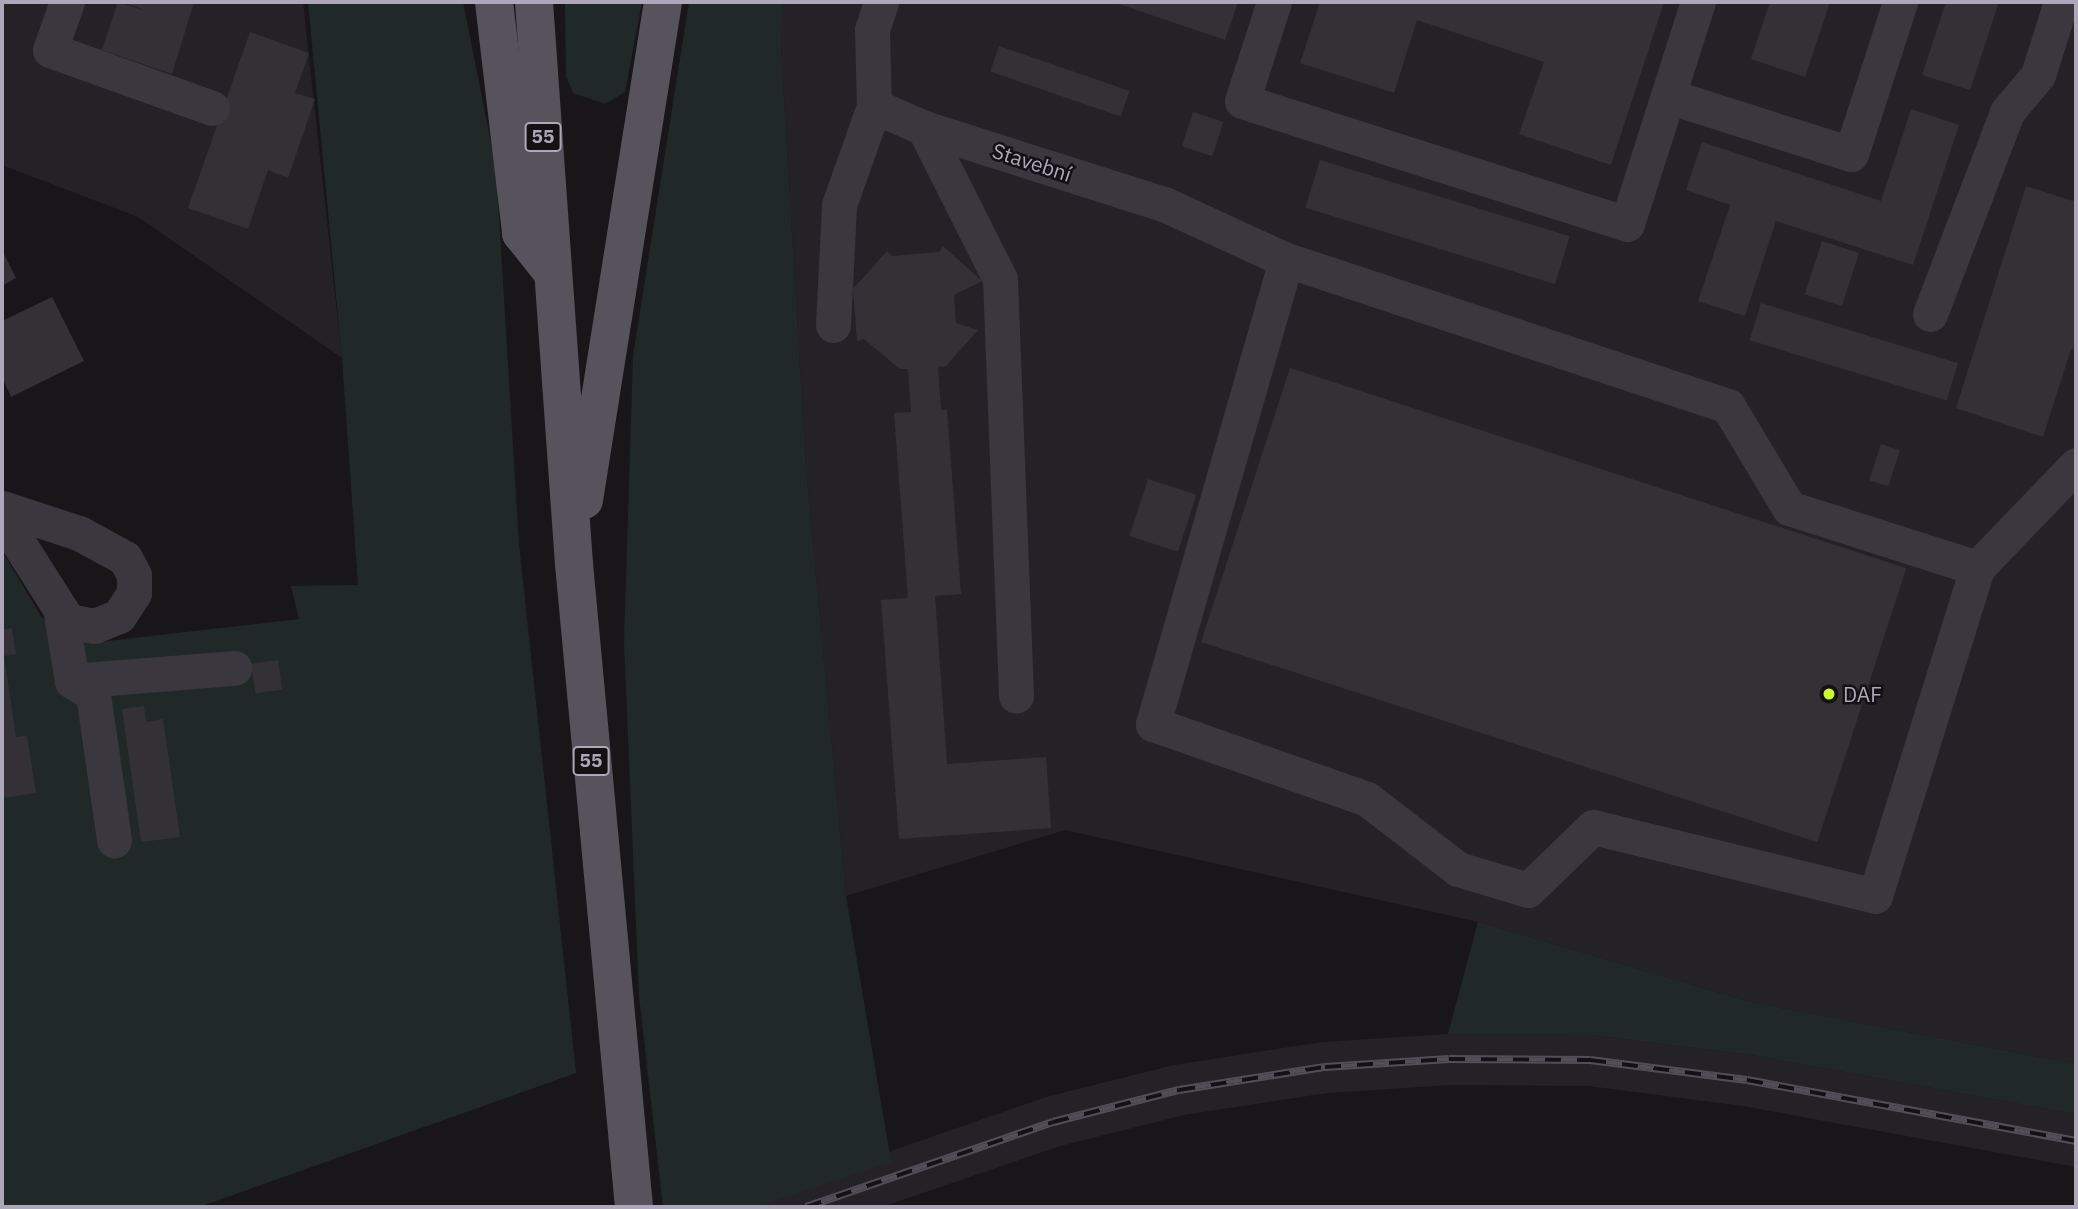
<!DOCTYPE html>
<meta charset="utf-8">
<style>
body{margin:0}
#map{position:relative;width:2078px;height:1209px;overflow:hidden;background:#181619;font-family:"IBM Plex Sans",sans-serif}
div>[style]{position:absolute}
.built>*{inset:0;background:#242226}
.green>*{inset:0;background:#202927}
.building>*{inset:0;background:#333135;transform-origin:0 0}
.minor>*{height:35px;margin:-17.5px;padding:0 17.5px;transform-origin:17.5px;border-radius:17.5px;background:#3a373e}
.major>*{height:38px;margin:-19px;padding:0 19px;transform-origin:19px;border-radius:19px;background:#57535d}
.rail>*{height:8px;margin-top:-4px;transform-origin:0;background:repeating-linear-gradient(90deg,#131114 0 16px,#514e57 0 32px);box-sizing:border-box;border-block:2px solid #514e57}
.dots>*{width:19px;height:19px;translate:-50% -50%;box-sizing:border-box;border:4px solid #131114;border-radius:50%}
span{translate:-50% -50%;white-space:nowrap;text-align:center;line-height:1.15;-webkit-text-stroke:5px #131114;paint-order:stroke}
.shield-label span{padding:2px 5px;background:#131114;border:2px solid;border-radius:5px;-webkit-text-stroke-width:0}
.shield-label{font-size:19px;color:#aca8b9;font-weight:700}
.street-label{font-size:21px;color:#aca8b9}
.poi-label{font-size:21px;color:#aca8b9}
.left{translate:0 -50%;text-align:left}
.frame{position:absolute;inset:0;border:4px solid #aca8b9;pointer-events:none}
</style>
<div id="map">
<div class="built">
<div style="clip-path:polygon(2px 2px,303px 2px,342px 358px,138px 217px,2px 165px)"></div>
<div style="clip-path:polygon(783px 2px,2076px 2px,2076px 1064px,1754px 1003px,1478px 922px,1065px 830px,846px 896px,806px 469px,781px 47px)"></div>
<div style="clip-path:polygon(1448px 1034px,1592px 1035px,1751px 1055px,2076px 1114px,2076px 1167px,1743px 1106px,1588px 1086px,1450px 1085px,1328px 1093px,1184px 1115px,1060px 1146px,882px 1207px,731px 1207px,1046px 1097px,1174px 1065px,1322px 1042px)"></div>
</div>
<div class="green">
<div style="clip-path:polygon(308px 2px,463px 2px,496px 168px,519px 544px,576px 1073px,199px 1207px,2px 1207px,2px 551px,42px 618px,90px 643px,299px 619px,291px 586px,358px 585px,342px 358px)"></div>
<div style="clip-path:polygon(565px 2px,642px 2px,625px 92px,605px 104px,573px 93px,566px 76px)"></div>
<div style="clip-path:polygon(689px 2px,783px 2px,781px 47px,806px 469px,846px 896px,891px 1162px,756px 1207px,663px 1207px,639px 996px,624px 642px,633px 356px)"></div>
<div style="clip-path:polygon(1478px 922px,1754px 1003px,2076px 1064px,2076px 1114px,1751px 1055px,1592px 1035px,1448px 1034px)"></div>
</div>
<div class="building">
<div style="clip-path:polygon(118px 2px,149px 12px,123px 2px,194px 2px,172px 74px,102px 50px)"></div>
<div style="clip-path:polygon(1113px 2px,1238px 2px,1225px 40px)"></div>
<div style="clip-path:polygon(1320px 2px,1664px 2px,1611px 165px,1519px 134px,1544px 62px,1417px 20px,1394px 93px,1300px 63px)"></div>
<div style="clip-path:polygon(1770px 2px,1830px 2px,1805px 77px,1751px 59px)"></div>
<div style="clip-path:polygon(1946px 2px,1999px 2px,1970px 90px,1922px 75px)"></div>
<div style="clip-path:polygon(250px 32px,309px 53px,295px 93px,315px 99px,288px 178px,268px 170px,248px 229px,188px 208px)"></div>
<div style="left:999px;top:46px;width:138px;height:27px;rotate:19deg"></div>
<div style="clip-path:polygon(1911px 109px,1959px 125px,1913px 265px,1776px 221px,1745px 316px,1698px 301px,1730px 205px,1686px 190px,1702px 142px,1881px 201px)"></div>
<div style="left:1193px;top:112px;width:32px;height:36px;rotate:18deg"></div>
<div style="left:1320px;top:160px;width:261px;height:50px;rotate:17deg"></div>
<div style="clip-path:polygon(2026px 186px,2076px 202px,2076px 350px,2071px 349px,2043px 437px,1956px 408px)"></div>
<div style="left:1822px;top:241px;width:39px;height:56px;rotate:18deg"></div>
<div style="clip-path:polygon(943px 246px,982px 281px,954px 295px,956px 323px,978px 330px,946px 366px,938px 367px,941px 410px,947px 410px,961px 594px,935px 596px,947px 764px,1046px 757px,1051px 828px,899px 839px,881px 600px,908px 598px,894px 413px,911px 412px,908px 369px,900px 369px,864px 339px,857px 341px,853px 289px,887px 251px,892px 256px,939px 252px)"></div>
<div style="clip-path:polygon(2px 250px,16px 278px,2px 286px)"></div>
<div style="clip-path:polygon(52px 297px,84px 361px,11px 397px,2px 377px,2px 321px)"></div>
<div style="left:1761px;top:303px;width:206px;height:39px;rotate:17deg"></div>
<div style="left:1290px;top:368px;width:648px;height:288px;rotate:18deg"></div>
<div style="left:1881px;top:444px;width:20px;height:38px;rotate:18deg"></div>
<div style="left:1148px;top:479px;width:51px;height:60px;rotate:18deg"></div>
<div style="clip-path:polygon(12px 628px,16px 654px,4px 656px,16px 737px,27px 736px,36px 793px,2px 798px,2px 630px)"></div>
<div style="left:278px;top:660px;width:30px;height:27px;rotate:82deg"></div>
<div style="clip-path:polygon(144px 706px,146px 722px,163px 719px,180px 837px,141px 842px,122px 709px)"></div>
</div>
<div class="minor">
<div style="left:67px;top:2px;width:51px;rotate:109.5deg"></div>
<div style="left:50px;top:50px;width:172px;rotate:19.7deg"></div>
<div style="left:881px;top:2px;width:29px;rotate:108deg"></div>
<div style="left:872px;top:30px;width:76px;rotate:88.5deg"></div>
<div style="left:874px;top:106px;width:55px;rotate:23.7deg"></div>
<div style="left:924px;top:128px;width:252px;rotate:17.6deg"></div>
<div style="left:1164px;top:204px;width:134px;rotate:24.7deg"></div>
<div style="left:1274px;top:2px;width:104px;rotate:107.9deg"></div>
<div style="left:1242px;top:101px;width:404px;rotate:17.7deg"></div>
<div style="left:1627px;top:224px;width:233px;rotate:-72.3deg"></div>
<div style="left:1668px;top:96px;width:192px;rotate:17.6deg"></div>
<div style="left:1851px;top:154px;width:160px;rotate:-72.1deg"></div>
<div style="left:924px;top:128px;width:169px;rotate:63.3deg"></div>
<div style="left:1000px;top:279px;width:417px;rotate:87.8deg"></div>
<div style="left:1930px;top:314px;width:216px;rotate:-69.1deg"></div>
<div style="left:2007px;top:112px;width:48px;rotate:-50deg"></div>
<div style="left:2038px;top:75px;width:77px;rotate:-72.5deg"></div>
<div style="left:833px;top:325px;width:120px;rotate:-87.1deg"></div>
<div style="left:839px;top:205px;width:105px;rotate:-70.5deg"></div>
<div style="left:2px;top:508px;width:81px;rotate:18deg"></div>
<div style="left:79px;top:533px;width:52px;rotate:28.5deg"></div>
<div style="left:125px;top:558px;width:19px;rotate:62deg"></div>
<div style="left:134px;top:575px;width:18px;rotate:90deg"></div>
<div style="left:134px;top:593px;width:27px;rotate:123deg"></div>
<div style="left:119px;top:616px;width:27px;rotate:158deg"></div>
<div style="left:94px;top:626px;width:26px;rotate:-169deg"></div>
<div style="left:68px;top:621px;width:123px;rotate:-122.4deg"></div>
<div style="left:1977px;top:568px;width:197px;rotate:-162.3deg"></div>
<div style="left:1789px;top:508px;width:119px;rotate:-120.9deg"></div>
<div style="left:1728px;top:406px;width:465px;rotate:-161.7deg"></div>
<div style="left:1286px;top:260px;width:483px;rotate:106deg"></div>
<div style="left:1153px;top:724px;width:227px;rotate:19.3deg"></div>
<div style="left:1367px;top:799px;width:115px;rotate:37.6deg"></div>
<div style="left:1458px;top:869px;width:73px;rotate:16.7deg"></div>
<div style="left:1528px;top:890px;width:91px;rotate:-44.1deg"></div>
<div style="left:1593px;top:827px;width:290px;rotate:13.7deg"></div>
<div style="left:1875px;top:896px;width:343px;rotate:-72.7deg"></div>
<div style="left:1977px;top:568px;width:143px;rotate:-46.1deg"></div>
<div style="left:61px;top:614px;width:68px;rotate:80.7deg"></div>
<div style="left:72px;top:681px;width:163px;rotate:-4.6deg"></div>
<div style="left:72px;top:681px;width:25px;rotate:32deg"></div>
<div style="left:93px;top:694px;width:148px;rotate:81.8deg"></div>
</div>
<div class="major">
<div style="left:494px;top:2px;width:233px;rotate:83.3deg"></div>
<div style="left:521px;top:233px;width:50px;rotate:51.5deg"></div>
<div style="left:534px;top:2px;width:563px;rotate:85.93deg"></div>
<div style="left:574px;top:564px;width:646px;rotate:84.67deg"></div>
<div style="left:584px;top:500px;width:504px;rotate:-80.99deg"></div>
</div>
<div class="rail">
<div style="left:806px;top:1207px;width:261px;rotate:-19deg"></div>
<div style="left:1053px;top:1122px;width:130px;rotate:-14.3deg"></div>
<div style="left:1179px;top:1090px;width:148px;rotate:-9deg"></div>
<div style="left:1325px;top:1067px;width:124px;rotate:-3.7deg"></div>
<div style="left:1449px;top:1059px;width:141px;rotate:0.4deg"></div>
<div style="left:1590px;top:1060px;width:158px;rotate:7.3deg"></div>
<div style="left:1747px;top:1080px;width:335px;rotate:10.5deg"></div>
</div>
<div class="dots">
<div style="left:1829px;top:694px;background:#c9f92e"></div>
</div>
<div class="shield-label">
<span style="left:543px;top:137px">55</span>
<span style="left:591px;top:761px">55</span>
</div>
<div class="street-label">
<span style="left:1032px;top:162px;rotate:18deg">Stavební</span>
</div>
<div class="poi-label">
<span class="left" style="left:1843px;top:694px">DAF</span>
</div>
<div class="frame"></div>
</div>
